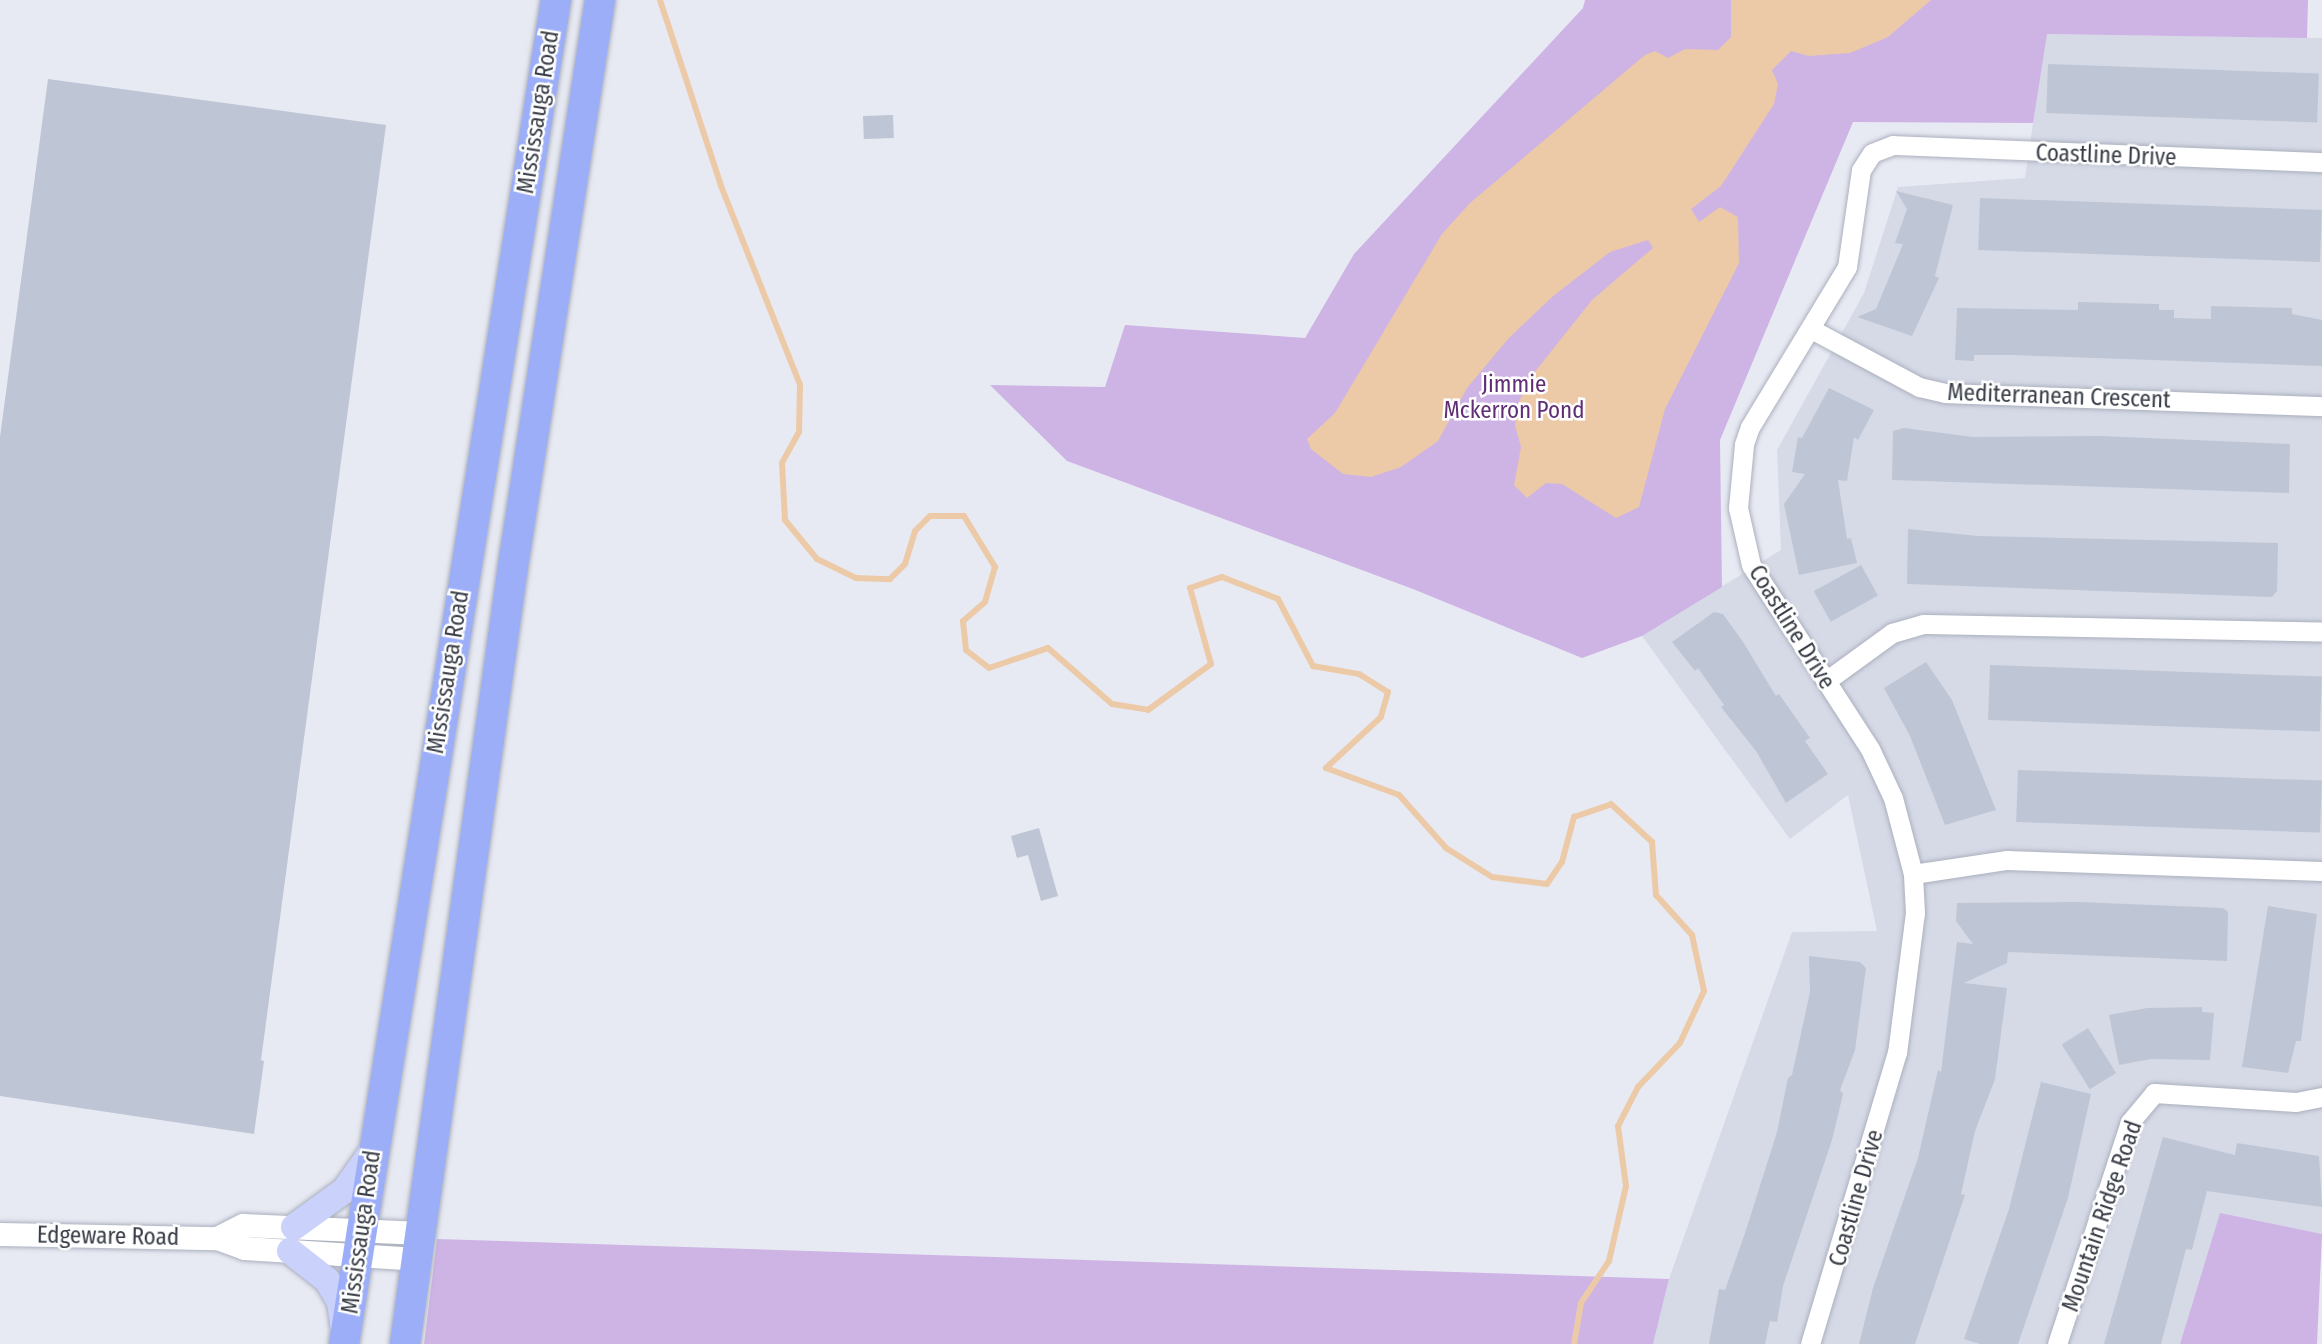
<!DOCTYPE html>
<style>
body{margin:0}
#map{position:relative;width:2322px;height:1344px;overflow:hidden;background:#e8eaf3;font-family:"Fira Sans Condensed",sans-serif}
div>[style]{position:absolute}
.residential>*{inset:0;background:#d6dae7}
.green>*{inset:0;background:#ceb3e5}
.water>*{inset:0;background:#eccaa8}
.stream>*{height:6px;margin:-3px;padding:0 3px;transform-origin:3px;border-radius:3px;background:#eccaa8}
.building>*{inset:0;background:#bec5d4;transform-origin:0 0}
.roads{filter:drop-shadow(0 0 2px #abb0be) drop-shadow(0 0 2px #abb0be)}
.minor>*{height:19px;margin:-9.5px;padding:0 9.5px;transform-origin:9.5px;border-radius:9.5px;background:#fff}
.tertiary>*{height:23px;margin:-11.5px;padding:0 11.5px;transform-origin:11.5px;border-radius:11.5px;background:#fff}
.secondary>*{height:26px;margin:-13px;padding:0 13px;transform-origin:13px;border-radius:13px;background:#cad1fb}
.primary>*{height:30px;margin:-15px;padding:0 15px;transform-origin:15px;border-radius:15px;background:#9caef8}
span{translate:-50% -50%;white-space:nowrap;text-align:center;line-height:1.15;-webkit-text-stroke:5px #fff;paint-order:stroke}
.street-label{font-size:23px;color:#373c46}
.park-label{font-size:23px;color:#602e74}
</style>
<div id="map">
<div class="residential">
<div style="clip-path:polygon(2046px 34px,2322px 38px,2322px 1234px,2220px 1214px,2180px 1344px,1653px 1344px,1669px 1279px,1792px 932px,1877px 931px,1848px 795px,1790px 839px,1642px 636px,1781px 550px,1777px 450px,1864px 293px,1898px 187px,2025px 178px)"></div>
</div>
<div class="green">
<div style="clip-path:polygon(1585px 0,2308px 0,2307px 38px,2047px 34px,2033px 123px,1853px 122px,1720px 440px,1722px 587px,1642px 636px,1582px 658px,1413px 589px,1067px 461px,990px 385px,1105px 387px,1125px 325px,1305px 338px,1354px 254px,1583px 8px)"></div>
<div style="clip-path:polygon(2220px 1213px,2322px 1234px,2317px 1344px,2180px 1344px)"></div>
<div style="clip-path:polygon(437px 1239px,1669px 1279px,1653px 1344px,424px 1344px)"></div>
</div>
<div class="water">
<div style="clip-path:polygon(1731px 0,1931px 0,1888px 37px,1850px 53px,1809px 56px,1791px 51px,1772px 70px,1778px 84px,1774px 104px,1721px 186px,1691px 209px,1699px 222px,1720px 207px,1738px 217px,1739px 263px,1665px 409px,1639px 507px,1616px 518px,1562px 484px,1546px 483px,1527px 498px,1514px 485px,1521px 447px,1515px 425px,1519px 402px,1530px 378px,1592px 300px,1653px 248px,1648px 240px,1610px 252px,1552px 297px,1508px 339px,1467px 388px,1438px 441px,1401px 467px,1371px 477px,1343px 474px,1311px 449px,1307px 439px,1335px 413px,1442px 234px,1470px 203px,1645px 55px,1655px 51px,1668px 58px,1685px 49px,1718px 50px,1731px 37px)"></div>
</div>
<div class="stream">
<div style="left:660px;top:0;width:196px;rotate:71.8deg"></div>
<div style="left:721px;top:186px;width:214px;rotate:68.3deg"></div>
<div style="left:800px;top:385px;width:47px;rotate:91.2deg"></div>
<div style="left:799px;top:432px;width:35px;rotate:119deg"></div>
<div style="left:782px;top:463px;width:57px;rotate:87deg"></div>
<div style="left:785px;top:520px;width:50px;rotate:50.6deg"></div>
<div style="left:817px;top:559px;width:43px;rotate:26deg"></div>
<div style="left:856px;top:578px;width:34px;rotate:2deg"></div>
<div style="left:890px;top:579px;width:21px;rotate:-45deg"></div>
<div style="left:905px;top:564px;width:34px;rotate:-73deg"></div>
<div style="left:915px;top:531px;width:21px;rotate:-45deg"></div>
<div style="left:930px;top:516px;width:34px"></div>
<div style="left:964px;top:516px;width:60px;rotate:58.7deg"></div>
<div style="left:995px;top:567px;width:36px;rotate:106deg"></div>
<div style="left:985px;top:602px;width:29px;rotate:139deg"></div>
<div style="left:963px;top:621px;width:29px;rotate:84deg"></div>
<div style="left:966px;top:650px;width:29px;rotate:38deg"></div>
<div style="left:989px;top:668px;width:62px;rotate:-18.7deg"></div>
<div style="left:1048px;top:648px;width:85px;rotate:41.2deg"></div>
<div style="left:1112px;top:704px;width:36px;rotate:9deg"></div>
<div style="left:1148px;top:710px;width:78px;rotate:-36.1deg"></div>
<div style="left:1211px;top:664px;width:79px;rotate:-105.4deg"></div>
<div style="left:1190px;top:588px;width:34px;rotate:-19deg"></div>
<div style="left:1222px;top:577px;width:60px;rotate:21.4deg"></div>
<div style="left:1278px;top:599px;width:76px;rotate:62.4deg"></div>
<div style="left:1313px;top:666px;width:47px;rotate:9.9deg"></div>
<div style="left:1359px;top:674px;width:34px;rotate:32deg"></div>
<div style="left:1388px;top:692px;width:26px;rotate:106deg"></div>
<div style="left:1381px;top:717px;width:75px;rotate:137.2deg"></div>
<div style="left:1326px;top:768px;width:78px;rotate:20.3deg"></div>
<div style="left:1399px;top:795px;width:71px;rotate:48.4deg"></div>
<div style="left:1446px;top:848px;width:54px;rotate:32.2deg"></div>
<div style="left:1492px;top:877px;width:55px;rotate:7.3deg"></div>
<div style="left:1547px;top:884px;width:27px;rotate:-56deg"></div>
<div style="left:1562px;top:862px;width:47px;rotate:-75.1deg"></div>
<div style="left:1574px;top:817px;width:39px;rotate:-19deg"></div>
<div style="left:1611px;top:804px;width:56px;rotate:42.8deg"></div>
<div style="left:1652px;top:842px;width:53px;rotate:85.7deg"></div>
<div style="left:1656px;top:895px;width:54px;rotate:48deg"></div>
<div style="left:1692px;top:935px;width:57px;rotate:77.9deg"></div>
<div style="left:1704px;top:991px;width:57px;rotate:114.8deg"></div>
<div style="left:1680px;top:1043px;width:61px;rotate:133.7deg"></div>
<div style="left:1638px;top:1087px;width:44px;rotate:117.1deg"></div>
<div style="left:1618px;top:1126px;width:61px;rotate:82.4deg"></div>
<div style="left:1626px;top:1186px;width:77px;rotate:102.8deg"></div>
<div style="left:1609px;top:1261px;width:50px;rotate:123.7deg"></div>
<div style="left:1581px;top:1303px;width:42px;rotate:99.7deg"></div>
</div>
<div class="building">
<div style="left:2048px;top:64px;width:271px;height:49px;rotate:2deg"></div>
<div style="clip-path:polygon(48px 79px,386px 125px,261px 1060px,264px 1061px,254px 1134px,0 1096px,0 437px)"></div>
<div style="left:893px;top:115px;width:23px;height:30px;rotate:88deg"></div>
<div style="clip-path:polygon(1896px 191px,1953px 205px,1935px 276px,1939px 278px,1912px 336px,1857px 317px,1876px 309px,1903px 244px,1895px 243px,1907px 209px)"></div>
<div style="left:1980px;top:198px;width:342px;height:52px;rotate:2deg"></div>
<div style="clip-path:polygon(2078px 302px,2159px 304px,2159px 310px,2174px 310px,2174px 318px,2211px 319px,2211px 306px,2292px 308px,2292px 314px,2322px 320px,2322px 366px,2014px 355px,1974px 355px,1974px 361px,1955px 360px,1957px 308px,2078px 310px)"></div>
<div style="clip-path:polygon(1829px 388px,1874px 410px,1858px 440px,1854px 437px,1847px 481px,1838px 480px,1847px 539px,1851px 538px,1857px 563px,1799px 575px,1784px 504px,1805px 474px,1792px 472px,1798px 437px,1802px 438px)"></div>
<div style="clip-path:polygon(1904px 428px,1973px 437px,2100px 436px,2290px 444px,2289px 493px,1892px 480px,1893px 431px)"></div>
<div style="clip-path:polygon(1908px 529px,1978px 536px,2278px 543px,2277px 591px,2272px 597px,1907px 584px)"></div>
<div style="left:1861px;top:565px;width:35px;height:54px;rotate:61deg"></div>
<div style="clip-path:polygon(1714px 612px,1723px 614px,1743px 642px,1776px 696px,1779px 694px,1810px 738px,1805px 741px,1828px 774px,1786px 803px,1756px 751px,1721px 707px,1724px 705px,1698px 668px,1695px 671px,1672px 642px)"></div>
<div style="clip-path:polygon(1926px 662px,1952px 700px,1996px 810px,1945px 825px,1910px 736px,1884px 688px)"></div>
<div style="left:1990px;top:665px;width:332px;height:55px;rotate:2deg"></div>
<div style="left:2018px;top:770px;width:304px;height:52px;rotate:2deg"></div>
<div style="clip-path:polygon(1039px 828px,1058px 896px,1041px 901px,1028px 855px,1017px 858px,1011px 836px)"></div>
<div style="clip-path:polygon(2079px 902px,2223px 908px,2228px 912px,2227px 961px,2008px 952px,2007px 963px,1964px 983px,2007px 988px,1995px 1079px,1975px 1131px,1961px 1194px,1965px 1195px,1915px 1344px,1859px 1344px,1873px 1288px,1918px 1158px,1938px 1070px,1941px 1072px,1957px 942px,1973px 944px,1956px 921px,1957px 903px)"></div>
<div style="clip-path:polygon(2268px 906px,2317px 914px,2301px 1041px,2296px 1041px,2288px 1073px,2242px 1067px)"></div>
<div style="clip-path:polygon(1809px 956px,1860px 962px,1866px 968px,1855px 1050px,1840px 1090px,1843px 1094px,1832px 1140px,1783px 1286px,1777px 1322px,1770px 1321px,1765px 1344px,1709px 1344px,1719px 1289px,1725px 1290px,1746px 1230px,1777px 1132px,1788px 1078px,1792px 1075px,1810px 992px)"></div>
<div style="clip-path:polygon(2202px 1007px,2202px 1012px,2214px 1013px,2210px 1060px,2151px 1059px,2119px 1065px,2109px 1015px,2147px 1008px)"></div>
<div style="left:2088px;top:1028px;width:53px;height:31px;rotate:58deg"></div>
<div style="clip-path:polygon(2041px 1082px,2091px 1094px,2068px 1198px,2018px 1344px,1980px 1344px,1964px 1339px,2009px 1209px)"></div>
<div style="clip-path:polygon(2163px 1137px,2235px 1155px,2237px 1143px,2319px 1156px,2322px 1207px,2207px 1191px,2192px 1250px,2186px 1249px,2161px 1344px,2104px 1344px)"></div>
</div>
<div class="roads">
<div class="minor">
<div style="left:1811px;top:329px;width:123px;rotate:28.2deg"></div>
<div style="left:1919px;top:387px;width:27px;rotate:13deg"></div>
<div style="left:1945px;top:393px;width:377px;rotate:2deg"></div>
<div style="left:1826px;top:681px;width:82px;rotate:-36deg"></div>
<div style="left:1892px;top:633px;width:32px;rotate:-16deg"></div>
<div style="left:1923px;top:624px;width:399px;rotate:1.1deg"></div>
<div style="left:1913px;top:874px;width:95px;rotate:-8.5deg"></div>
<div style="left:2007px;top:860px;width:315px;rotate:2deg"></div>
<div style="left:1810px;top:1344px;width:304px;rotate:-73.4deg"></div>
<div style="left:1897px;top:1053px;width:141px;rotate:-82.7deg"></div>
<div style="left:1915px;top:913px;width:39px;rotate:-93deg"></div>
<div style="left:1913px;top:874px;width:79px;rotate:-104.7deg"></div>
<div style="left:1893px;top:798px;width:54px;rotate:-115.1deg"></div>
<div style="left:1870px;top:749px;width:219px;rotate:-122.9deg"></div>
<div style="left:1751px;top:565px;width:58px;rotate:-102.8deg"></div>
<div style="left:1738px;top:508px;width:64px;rotate:-84.6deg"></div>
<div style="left:1744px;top:444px;width:18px;rotate:-71deg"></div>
<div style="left:1750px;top:427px;width:187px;rotate:-58.8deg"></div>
<div style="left:1847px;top:267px;width:98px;rotate:-81.8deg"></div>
<div style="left:1861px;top:170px;width:20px;rotate:-57deg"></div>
<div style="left:1872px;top:153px;width:22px;rotate:-21deg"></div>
<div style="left:1893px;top:145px;width:429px;rotate:2.3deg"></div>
<div style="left:2057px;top:1344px;width:234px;rotate:-71.8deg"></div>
<div style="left:2130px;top:1122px;width:38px;rotate:-50deg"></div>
<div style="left:2154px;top:1093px;width:142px;rotate:3.6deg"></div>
<div style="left:2296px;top:1102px;width:26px;rotate:-11deg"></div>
</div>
<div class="tertiary">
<div style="left:0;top:1234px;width:217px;rotate:1.1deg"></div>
<div style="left:217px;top:1238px;width:29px;rotate:20deg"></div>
<div style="left:244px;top:1248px;width:173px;rotate:3.6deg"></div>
<div style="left:217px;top:1238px;width:29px;rotate:-27deg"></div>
<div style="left:243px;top:1225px;width:178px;rotate:2.6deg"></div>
</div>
<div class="secondary">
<div style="left:294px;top:1227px;width:63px;rotate:-36deg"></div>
<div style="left:345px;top:1190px;width:49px;rotate:-55deg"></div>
<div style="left:290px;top:1251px;width:47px;rotate:38.1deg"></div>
<div style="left:327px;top:1280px;width:26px;rotate:59deg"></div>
<div style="left:340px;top:1302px;width:27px;rotate:82deg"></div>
</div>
<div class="primary">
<div style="left:344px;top:1344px;width:1361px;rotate:-81.04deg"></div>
<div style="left:405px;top:1344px;width:785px;rotate:-82.1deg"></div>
<div style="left:513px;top:566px;width:573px;rotate:-81.26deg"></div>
</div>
</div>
<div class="street-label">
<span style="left:538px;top:112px;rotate:-81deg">Mississauga Road</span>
<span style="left:2106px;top:155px;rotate:2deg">Coastline Drive</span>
<span style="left:2059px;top:396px;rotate:2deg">Mediterranean Crescent</span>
<span style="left:1792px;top:627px;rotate:58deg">Coastline Drive</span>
<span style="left:448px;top:672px;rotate:-81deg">Mississauga Road</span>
<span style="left:1856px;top:1198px;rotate:-74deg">Coastline Drive</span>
<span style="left:2102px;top:1216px;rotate:-71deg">Mountain Ridge Road</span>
<span style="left:361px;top:1232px;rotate:-82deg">Mississauga Road</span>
<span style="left:108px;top:1236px;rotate:1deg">Edgeware Road</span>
</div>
<div class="park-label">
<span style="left:1514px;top:397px">Jimmie<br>Mckerron Pond</span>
</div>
</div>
